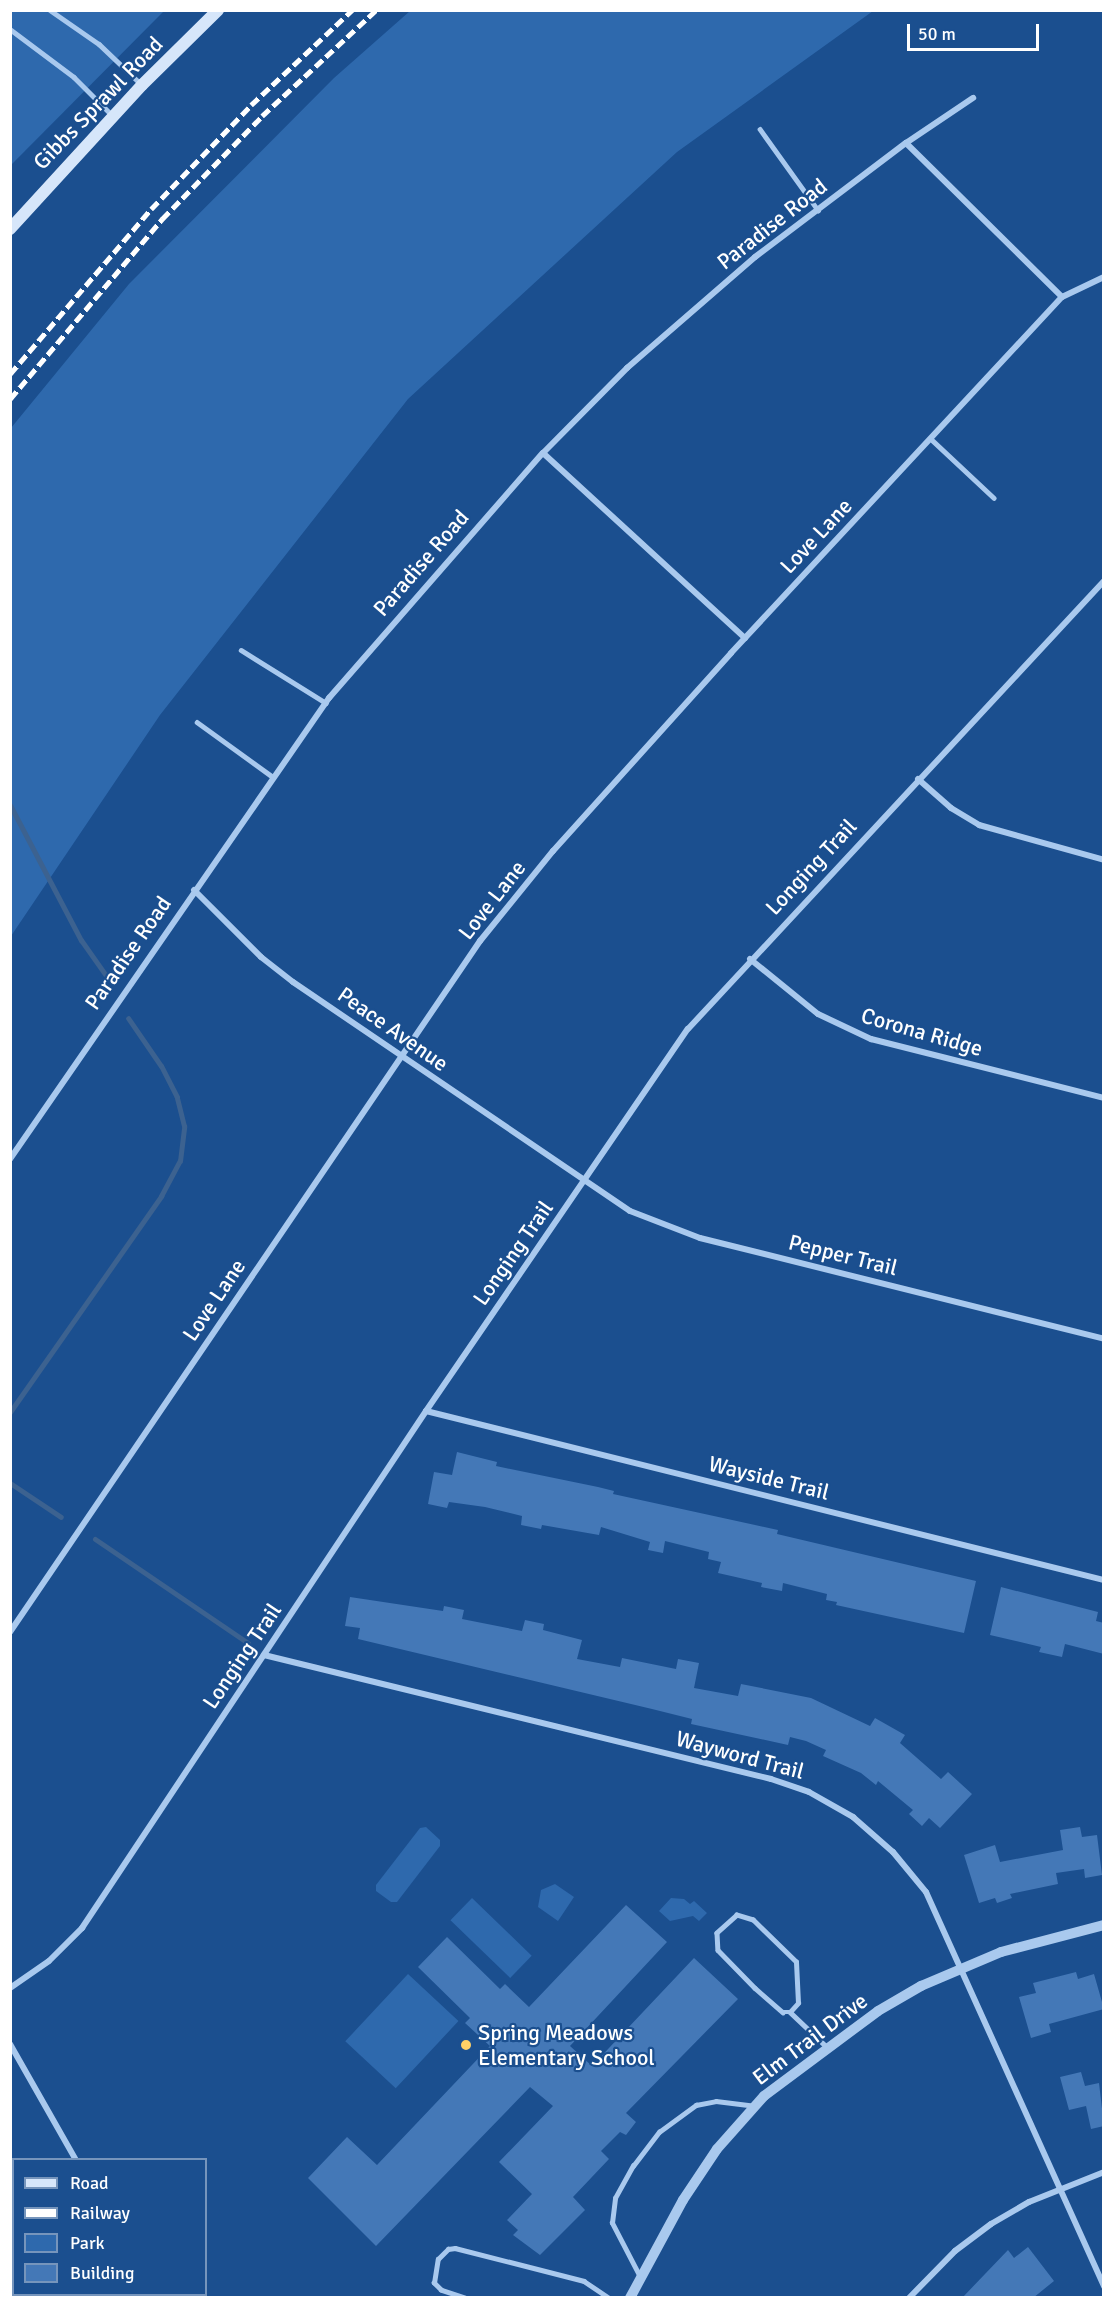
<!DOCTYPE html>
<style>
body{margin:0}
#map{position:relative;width:1114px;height:2308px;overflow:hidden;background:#1b4f8f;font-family:Signika,sans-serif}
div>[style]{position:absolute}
.green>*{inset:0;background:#2e69ad;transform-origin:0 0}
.stream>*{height:5px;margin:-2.5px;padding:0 2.5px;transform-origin:2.5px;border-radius:2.5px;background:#3c6290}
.building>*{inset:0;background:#4478b7}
.service>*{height:4.5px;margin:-2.25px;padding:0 2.25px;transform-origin:2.25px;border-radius:2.25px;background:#a9c9ee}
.minor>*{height:6px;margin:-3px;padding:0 3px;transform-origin:3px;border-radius:3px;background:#a9c9ee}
.tertiary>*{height:10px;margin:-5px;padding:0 5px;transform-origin:5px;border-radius:5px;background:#a9c9ee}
.secondary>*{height:12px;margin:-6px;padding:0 6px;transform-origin:6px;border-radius:6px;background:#d6e6fa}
.rail>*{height:4.5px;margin-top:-2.25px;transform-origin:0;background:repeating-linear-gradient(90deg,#fff 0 10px,transparent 0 14.5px)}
.dots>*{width:16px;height:16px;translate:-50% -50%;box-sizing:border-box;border:3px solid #1b4f8f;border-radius:50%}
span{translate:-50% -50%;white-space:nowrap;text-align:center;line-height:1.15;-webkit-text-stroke:4.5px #1b4f8f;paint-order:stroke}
.street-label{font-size:22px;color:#fff}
.poi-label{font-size:22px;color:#fff}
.left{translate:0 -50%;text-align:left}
.frame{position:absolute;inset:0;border:12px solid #fff;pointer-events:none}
.legend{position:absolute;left:12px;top:2158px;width:195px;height:138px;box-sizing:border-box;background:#1b4f8f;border:2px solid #7695bc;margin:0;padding:8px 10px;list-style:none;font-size:18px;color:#fff}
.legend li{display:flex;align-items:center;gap:12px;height:30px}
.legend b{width:30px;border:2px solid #7695bc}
.scale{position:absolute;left:907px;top:24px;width:132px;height:27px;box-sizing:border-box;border:3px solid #fff;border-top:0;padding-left:8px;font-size:18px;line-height:21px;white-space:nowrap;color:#fff;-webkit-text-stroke:4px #1b4f8f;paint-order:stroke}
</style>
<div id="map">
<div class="green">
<div style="clip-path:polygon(11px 11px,164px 11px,11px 165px)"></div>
<div style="clip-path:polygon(410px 11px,873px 11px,677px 152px,408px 399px,160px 715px,11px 936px,11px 428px,129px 284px,334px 78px)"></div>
<div style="clip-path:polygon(426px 1827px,440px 1840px,440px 1846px,397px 1902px,391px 1902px,376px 1891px,376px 1885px,420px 1828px)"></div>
<div style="clip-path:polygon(555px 1884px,574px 1897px,558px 1921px,538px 1907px,541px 1890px)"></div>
<div style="left:472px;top:1898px;width:83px;height:31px;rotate:44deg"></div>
<div style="clip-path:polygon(671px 1898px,684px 1899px,690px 1904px,694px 1901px,707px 1913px,699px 1921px,693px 1916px,670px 1921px,659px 1911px)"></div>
<div style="left:408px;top:1974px;width:69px;height:92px;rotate:43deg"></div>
</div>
<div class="stream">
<div style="left:10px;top:805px;width:153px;rotate:62.3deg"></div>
<div style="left:81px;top:940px;width:42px;rotate:54.8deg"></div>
<div style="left:10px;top:1412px;width:264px;rotate:-55deg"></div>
<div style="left:161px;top:1196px;width:40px;rotate:-62deg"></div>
<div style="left:180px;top:1161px;width:35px;rotate:-83deg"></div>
<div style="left:184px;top:1126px;width:30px;rotate:-104deg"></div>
<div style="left:177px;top:1097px;width:35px;rotate:-117deg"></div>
<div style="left:161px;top:1066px;width:58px;rotate:-124.5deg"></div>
<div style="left:10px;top:1483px;width:61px;rotate:33.7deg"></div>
<div style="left:95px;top:1539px;width:185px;rotate:34.2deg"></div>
</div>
<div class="building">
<div style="clip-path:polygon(457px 1452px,497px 1462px,496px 1466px,598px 1487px,614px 1491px,613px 1494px,778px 1530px,777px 1534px,976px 1581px,964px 1633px,836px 1605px,837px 1602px,826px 1600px,827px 1594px,783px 1583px,782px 1591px,761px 1587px,762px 1583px,718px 1573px,721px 1562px,708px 1559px,709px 1552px,665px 1541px,663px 1553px,648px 1550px,650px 1542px,601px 1527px,599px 1535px,542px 1525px,541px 1529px,521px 1525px,522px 1516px,485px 1507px,449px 1502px,447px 1508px,428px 1504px,434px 1472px,452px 1475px)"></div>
<div style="clip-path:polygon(1001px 1587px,1098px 1612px,1096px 1621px,1104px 1623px,1104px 1654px,1065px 1644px,1062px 1657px,1039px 1652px,1041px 1647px,990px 1635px)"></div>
<div style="clip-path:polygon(350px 1597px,443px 1611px,444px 1606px,464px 1610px,462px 1619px,522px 1631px,525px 1620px,544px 1624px,543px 1630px,582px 1640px,577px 1659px,620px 1667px,622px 1658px,676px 1669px,678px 1659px,699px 1663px,694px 1688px,738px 1696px,741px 1684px,811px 1698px,870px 1726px,875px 1718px,905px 1735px,900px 1743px,941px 1779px,948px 1772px,972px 1794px,940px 1828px,929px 1818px,922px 1826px,909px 1814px,913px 1810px,878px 1781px,876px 1785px,861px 1773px,823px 1756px,826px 1750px,806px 1741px,790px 1737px,788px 1745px,691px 1724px,692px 1719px,652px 1709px,358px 1639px,360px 1628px,345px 1626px)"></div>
<div style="clip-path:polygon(1080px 1827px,1082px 1837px,1097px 1835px,1102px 1875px,1085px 1878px,1084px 1869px,1056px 1873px,1058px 1884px,1010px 1894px,1012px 1898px,997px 1903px,995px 1898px,979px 1903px,964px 1855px,995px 1845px,1000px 1862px,1063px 1850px,1060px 1830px)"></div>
<div style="clip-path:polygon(626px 1905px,667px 1942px,570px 2046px,592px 2066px,694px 1958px,738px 1999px,626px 2113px,636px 2122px,626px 2135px,620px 2132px,601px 2151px,609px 2159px,573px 2197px,585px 2210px,540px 2255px,513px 2235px,518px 2230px,507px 2220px,532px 2194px,499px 2162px,553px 2106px,530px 2087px,376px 2246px,308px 2178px,347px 2137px,377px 2165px,490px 2046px,465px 2023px,470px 2018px,418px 1967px,447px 1937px,500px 1989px,505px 1984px,529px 2007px)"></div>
<div style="clip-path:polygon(1076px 1972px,1078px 1979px,1094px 1974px,1104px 2009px,1049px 2024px,1051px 2032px,1031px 2038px,1019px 1997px,1036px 1993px,1033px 1983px)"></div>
<div style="clip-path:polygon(1081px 2072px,1085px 2086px,1099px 2083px,1104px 2126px,1091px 2129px,1086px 2106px,1069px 2110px,1060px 2077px)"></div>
<div style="clip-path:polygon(1028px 2247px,1054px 2281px,1033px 2298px,962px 2298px,1008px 2250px,1014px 2258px)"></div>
</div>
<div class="service">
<div style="left:50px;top:10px;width:60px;rotate:34.8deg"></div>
<div style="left:99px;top:44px;width:59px;rotate:43.6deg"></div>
<div style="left:10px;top:29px;width:80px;rotate:36.9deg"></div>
<div style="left:74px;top:77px;width:55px;rotate:45deg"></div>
<div style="left:760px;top:129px;width:100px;rotate:54.4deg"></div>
<div style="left:931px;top:439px;width:86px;rotate:43.1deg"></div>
<div style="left:241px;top:650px;width:100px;rotate:31.9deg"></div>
<div style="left:197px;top:722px;width:94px;rotate:35.9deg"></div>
<div style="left:790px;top:2012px;width:12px;rotate:-48deg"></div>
<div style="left:798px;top:2003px;width:41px;rotate:-92.8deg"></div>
<div style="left:796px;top:1962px;width:60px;rotate:-135.7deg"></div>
<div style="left:753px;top:1920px;width:17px;rotate:-163deg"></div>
<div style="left:737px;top:1915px;width:27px;rotate:138deg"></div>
<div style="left:717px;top:1933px;width:17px;rotate:87deg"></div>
<div style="left:718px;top:1950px;width:53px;rotate:45.8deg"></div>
<div style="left:755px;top:1988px;width:37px;rotate:41deg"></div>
<div style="left:783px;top:2012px;width:7px"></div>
<div style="left:790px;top:2012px;width:51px;rotate:43.4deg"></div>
<div style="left:640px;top:2277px;width:61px;rotate:-117.4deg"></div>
<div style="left:612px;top:2223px;width:25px;rotate:-83deg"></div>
<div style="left:615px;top:2198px;width:37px;rotate:-61deg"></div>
<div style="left:633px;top:2166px;width:43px;rotate:-52.6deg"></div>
<div style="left:659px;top:2132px;width:46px;rotate:-36.1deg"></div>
<div style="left:696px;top:2105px;width:20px;rotate:-11deg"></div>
<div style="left:716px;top:2101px;width:38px;rotate:7deg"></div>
<div style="left:465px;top:2298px;width:25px;rotate:-162deg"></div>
<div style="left:441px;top:2290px;width:10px;rotate:-135deg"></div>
<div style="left:434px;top:2283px;width:24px;rotate:-81deg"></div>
<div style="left:438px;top:2259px;width:14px;rotate:-45deg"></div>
<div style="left:448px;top:2249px;width:7px;rotate:-8deg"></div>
<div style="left:455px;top:2248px;width:133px;rotate:14.3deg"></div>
<div style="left:584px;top:2281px;width:30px;rotate:34deg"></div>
</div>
<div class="minor">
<div style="left:906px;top:143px;width:219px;rotate:44.6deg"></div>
<div style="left:543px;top:453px;width:274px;rotate:42.5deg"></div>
<div style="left:918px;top:779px;width:44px;rotate:41.3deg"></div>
<div style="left:951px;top:808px;width:33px;rotate:31deg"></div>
<div style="left:979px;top:825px;width:130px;rotate:15.6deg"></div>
<div style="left:194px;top:890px;width:95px;rotate:45deg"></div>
<div style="left:261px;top:957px;width:41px;rotate:38deg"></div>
<div style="left:293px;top:982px;width:407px;rotate:34.2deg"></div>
<div style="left:630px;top:1211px;width:75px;rotate:21.1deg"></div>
<div style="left:700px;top:1238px;width:416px;rotate:14deg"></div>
<div style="left:750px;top:959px;width:87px;rotate:39deg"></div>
<div style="left:818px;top:1014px;width:59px;rotate:25.3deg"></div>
<div style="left:871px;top:1039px;width:240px;rotate:14.2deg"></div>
<div style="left:10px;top:1159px;width:561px;rotate:-55.32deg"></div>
<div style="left:329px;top:698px;width:325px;rotate:-48.9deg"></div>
<div style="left:543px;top:453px;width:120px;rotate:-45.3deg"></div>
<div style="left:627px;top:368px;width:169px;rotate:-40.9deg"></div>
<div style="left:755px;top:257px;width:189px;rotate:-37.1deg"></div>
<div style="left:906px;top:143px;width:81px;rotate:-33.9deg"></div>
<div style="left:426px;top:1411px;width:699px;rotate:14deg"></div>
<div style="left:10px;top:1632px;width:836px;rotate:-55.78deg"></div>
<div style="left:480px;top:941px;width:116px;rotate:-51deg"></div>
<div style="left:553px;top:851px;width:266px;rotate:-48deg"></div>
<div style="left:731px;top:653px;width:486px;rotate:-47.1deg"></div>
<div style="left:1062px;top:297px;width:47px;rotate:-25.5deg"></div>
<div style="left:264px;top:1655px;width:522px;rotate:13.74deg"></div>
<div style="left:771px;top:1779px;width:40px;rotate:18.9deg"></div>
<div style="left:809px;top:1792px;width:51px;rotate:29.6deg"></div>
<div style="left:853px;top:1817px;width:53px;rotate:41.2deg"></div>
<div style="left:893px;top:1852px;width:52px;rotate:50.5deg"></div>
<div style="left:926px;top:1892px;width:433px;rotate:65.7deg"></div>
<div style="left:10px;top:1988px;width:47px;rotate:-34.7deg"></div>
<div style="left:49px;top:1961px;width:47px;rotate:-45deg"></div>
<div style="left:82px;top:1928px;width:621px;rotate:-56.36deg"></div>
<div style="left:426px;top:1411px;width:463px;rotate:-55.6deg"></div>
<div style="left:688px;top:1029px;width:611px;rotate:-47.12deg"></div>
<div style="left:10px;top:2044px;width:133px;rotate:60.4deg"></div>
<div style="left:155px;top:2294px;width:4px;rotate:63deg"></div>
<div style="left:909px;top:2298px;width:66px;rotate:-45.6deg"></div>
<div style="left:955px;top:2251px;width:45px;rotate:-36.9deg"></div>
<div style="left:991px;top:2224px;width:44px;rotate:-30.1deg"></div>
<div style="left:1029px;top:2202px;width:81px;rotate:-21.8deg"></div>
</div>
<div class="tertiary">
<div style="left:630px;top:2298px;width:111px;rotate:-61.6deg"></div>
<div style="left:683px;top:2200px;width:61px;rotate:-56.3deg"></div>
<div style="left:717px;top:2149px;width:71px;rotate:-48.4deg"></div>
<div style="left:764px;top:2096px;width:142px;rotate:-36.7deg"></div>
<div style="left:878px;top:2011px;width:50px;rotate:-30.2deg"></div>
<div style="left:921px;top:1986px;width:87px;rotate:-23deg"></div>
<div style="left:1001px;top:1952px;width:106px;rotate:-14.7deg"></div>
</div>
<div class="secondary">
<div style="left:10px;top:229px;width:195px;rotate:-47.5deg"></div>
<div style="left:142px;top:85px;width:107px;rotate:-44.6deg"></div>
</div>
<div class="rail">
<div style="left:10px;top:374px;width:217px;rotate:-49.5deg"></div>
<div style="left:151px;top:209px;width:144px;rotate:-46.1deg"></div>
<div style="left:251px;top:105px;width:139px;rotate:-43.2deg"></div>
<div style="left:10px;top:399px;width:236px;rotate:-49.8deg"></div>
<div style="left:162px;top:219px;width:144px;rotate:-45.8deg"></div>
<div style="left:262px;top:116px;width:156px;rotate:-42.9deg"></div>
</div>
<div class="dots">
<div style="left:466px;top:2045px;background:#ffd166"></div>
</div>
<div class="street-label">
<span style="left:98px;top:103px;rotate:-46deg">Gibbs Sprawl Road</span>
<span style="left:772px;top:224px;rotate:-38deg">Paradise Road</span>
<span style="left:816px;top:536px;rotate:-47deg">Love Lane</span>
<span style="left:421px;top:563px;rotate:-49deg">Paradise Road</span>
<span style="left:811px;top:867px;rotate:-47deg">Longing Trail</span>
<span style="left:492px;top:900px;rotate:-52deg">Love Lane</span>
<span style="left:128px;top:953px;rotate:-55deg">Paradise Road</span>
<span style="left:393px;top:1029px;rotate:35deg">Peace Avenue</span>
<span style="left:922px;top:1032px;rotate:16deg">Corona Ridge</span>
<span style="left:513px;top:1253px;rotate:-55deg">Longing Trail</span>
<span style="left:843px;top:1255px;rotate:14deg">Pepper Trail</span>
<span style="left:214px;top:1300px;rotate:-56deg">Love Lane</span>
<span style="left:769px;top:1478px;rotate:14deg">Wayside Trail</span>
<span style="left:242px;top:1656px;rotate:-56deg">Longing Trail</span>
<span style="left:740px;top:1755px;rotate:15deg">Wayword Trail</span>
<span style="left:810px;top:2039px;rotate:-37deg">Elm Trail Drive</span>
</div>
<div class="poi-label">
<span class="left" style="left:478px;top:2045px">Spring Meadows<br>Elementary School</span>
</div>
<div class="frame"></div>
<ul class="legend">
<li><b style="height:8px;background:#d6e6fa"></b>Road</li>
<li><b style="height:8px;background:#fff"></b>Railway</li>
<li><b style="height:16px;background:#2e69ad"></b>Park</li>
<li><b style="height:16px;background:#4478b7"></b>Building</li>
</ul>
<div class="scale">50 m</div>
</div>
